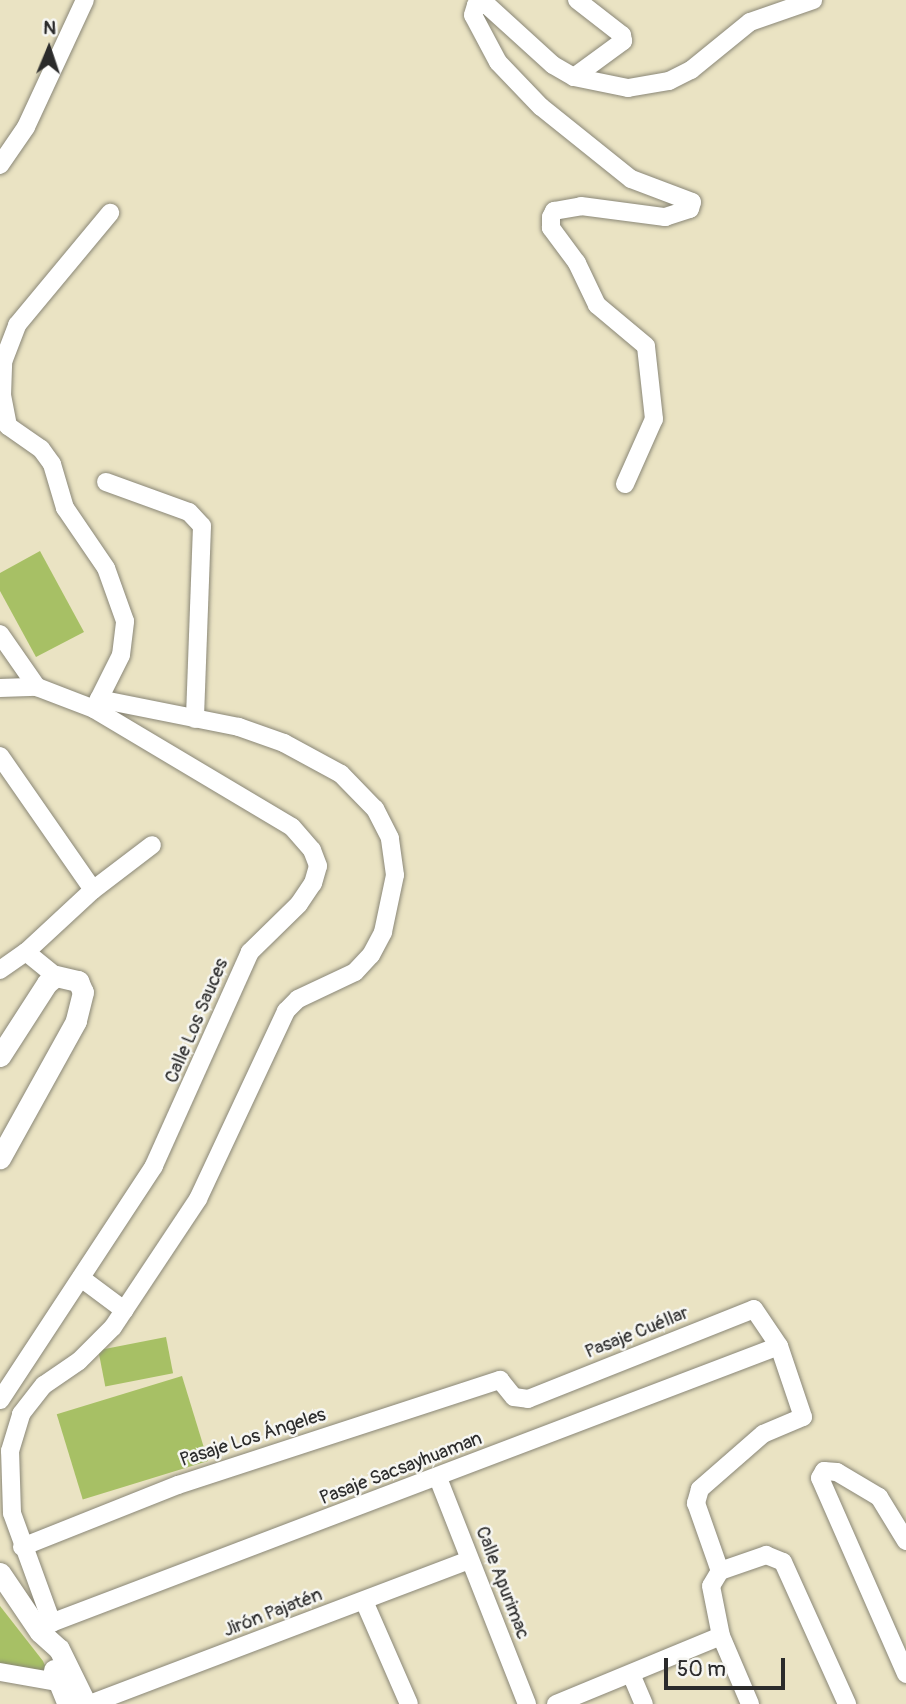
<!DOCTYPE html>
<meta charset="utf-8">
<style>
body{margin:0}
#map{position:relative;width:906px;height:1704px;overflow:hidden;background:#eae3c3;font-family:Pangolin,sans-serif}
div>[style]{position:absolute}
.green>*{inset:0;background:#a7c065;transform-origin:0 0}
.roads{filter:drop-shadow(0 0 2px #8a8777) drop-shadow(0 0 2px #8a8777)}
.minor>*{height:18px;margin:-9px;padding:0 9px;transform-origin:9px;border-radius:9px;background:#fff}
.tertiary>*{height:21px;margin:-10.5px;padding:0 10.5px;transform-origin:10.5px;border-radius:10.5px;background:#fff}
span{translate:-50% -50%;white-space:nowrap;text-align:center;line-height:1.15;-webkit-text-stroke:5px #f6f6f2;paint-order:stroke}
.street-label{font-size:19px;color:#2b2b2b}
.north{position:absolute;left:14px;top:14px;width:70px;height:70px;-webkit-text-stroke:5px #f6f6f2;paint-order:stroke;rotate:2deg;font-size:19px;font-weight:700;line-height:28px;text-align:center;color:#2b2b2b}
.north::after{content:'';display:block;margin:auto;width:24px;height:32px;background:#2b2b2b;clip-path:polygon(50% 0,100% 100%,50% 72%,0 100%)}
.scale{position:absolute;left:664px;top:1658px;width:121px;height:32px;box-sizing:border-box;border:4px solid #2b2b2b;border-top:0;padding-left:9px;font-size:21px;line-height:24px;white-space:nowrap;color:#2b2b2b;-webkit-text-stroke:5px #f6f6f2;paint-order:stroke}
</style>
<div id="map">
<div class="green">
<div style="clip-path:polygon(40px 551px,84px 632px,36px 657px,0 591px,0 573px)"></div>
<div style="left:166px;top:1337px;width:37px;height:69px;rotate:79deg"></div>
<div style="left:182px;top:1376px;width:89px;height:131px;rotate:73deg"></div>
<div style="clip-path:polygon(0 1606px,43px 1661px,48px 1673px,0 1666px)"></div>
</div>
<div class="roads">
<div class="minor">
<div style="left:574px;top:77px;width:61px;rotate:-36.3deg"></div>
<div style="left:623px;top:41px;width:6px;rotate:-99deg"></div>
<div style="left:622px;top:35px;width:57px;rotate:-142.1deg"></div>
<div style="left:0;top:165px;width:46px;rotate:-55.6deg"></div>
<div style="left:26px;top:127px;width:140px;rotate:-65.1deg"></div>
<div style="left:106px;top:482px;width:88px;rotate:19.9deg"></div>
<div style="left:189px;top:512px;width:19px;rotate:47deg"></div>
<div style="left:202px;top:526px;width:193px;rotate:92.1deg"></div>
<div style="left:625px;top:484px;width:71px;rotate:-66deg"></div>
<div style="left:654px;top:419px;width:73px;rotate:-96.3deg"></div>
<div style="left:646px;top:346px;width:64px;rotate:-140.1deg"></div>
<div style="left:597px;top:305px;width:47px;rotate:-115.5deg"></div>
<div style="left:577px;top:263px;width:44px;rotate:-126.6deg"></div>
<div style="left:551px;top:228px;width:11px;rotate:-90deg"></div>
<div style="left:551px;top:217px;width:7px;rotate:-63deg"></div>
<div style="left:554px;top:211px;width:27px;rotate:-10deg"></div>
<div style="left:581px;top:206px;width:85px;rotate:7.5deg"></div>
<div style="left:665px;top:217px;width:26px;rotate:-18deg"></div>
<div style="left:690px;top:209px;width:7px;rotate:-74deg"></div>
<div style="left:692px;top:202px;width:65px;rotate:-159.3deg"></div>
<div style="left:631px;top:179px;width:115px;rotate:-141.3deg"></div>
<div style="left:541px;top:107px;width:62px;rotate:-133.7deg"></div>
<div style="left:498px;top:62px;width:53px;rotate:-118deg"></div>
<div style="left:473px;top:15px;width:10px;rotate:-73deg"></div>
<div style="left:476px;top:5px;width:11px"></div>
<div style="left:487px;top:5px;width:89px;rotate:42.3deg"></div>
<div style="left:553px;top:65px;width:24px;rotate:30deg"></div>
<div style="left:574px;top:77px;width:55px;rotate:11.5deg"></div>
<div style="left:628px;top:88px;width:42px;rotate:-9.7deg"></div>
<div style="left:669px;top:81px;width:25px;rotate:-27deg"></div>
<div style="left:691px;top:70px;width:76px;rotate:-39.1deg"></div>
<div style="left:750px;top:22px;width:67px;rotate:-19.2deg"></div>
<div style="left:0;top:634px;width:65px;rotate:55.1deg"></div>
<div style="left:0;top:688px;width:37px;rotate:-2deg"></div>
<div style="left:37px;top:687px;width:61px;rotate:21.1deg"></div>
<div style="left:94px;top:709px;width:230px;rotate:30.8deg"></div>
<div style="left:292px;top:827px;width:30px;rotate:49deg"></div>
<div style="left:312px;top:850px;width:17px;rotate:69deg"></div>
<div style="left:318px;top:866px;width:18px;rotate:106deg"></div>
<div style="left:313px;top:883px;width:25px;rotate:124deg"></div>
<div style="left:299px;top:904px;width:69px;rotate:135.6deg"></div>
<div style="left:250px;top:952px;width:235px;rotate:114.2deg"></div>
<div style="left:154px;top:1166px;width:280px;rotate:123.3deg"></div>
<div style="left:94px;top:709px;width:60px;rotate:-63.4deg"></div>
<div style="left:121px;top:655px;width:34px;rotate:-83deg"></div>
<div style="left:125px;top:621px;width:56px;rotate:-109.7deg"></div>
<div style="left:106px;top:568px;width:73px;rotate:-124.3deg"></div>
<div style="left:65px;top:508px;width:46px;rotate:-106.5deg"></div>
<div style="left:52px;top:464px;width:19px;rotate:-126deg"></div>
<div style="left:41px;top:449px;width:40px;rotate:-145.1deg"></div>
<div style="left:8px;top:426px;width:31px;rotate:-101deg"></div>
<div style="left:2px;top:396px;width:34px;rotate:-88deg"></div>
<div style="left:3px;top:362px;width:40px;rotate:-69deg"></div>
<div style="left:17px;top:325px;width:146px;rotate:-50.3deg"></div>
<div style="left:0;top:756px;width:163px;rotate:55.2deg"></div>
<div style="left:26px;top:952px;width:91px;rotate:-42.8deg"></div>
<div style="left:93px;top:890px;width:74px;rotate:-37.3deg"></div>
<div style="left:0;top:970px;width:32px;rotate:-35deg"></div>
<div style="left:26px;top:952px;width:38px;rotate:39deg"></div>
<div style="left:81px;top:1278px;width:54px;rotate:36.7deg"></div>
<div style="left:438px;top:1478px;width:243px;rotate:68.5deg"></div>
<div style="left:906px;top:1541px;width:52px;rotate:-121.5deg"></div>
<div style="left:879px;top:1497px;width:49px;rotate:-149.2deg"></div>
<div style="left:837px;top:1472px;width:13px;rotate:-176deg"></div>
<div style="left:824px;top:1471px;width:8px;rotate:120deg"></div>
<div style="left:820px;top:1478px;width:214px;rotate:66.3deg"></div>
<div style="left:22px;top:1547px;width:168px;rotate:-21.7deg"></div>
<div style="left:178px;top:1485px;width:339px;rotate:-18.1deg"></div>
<div style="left:500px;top:1380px;width:22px;rotate:51deg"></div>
<div style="left:514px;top:1397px;width:14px;rotate:8deg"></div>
<div style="left:528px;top:1399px;width:243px;rotate:-21.7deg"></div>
<div style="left:754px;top:1309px;width:45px;rotate:56deg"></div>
<div style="left:779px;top:1346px;width:75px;rotate:71.3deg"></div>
<div style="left:803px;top:1417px;width:43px;rotate:157deg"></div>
<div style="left:763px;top:1434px;width:84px;rotate:138.9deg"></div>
<div style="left:700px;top:1489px;width:15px;rotate:106deg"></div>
<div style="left:696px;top:1503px;width:72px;rotate:70.6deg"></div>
<div style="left:720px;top:1571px;width:17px;rotate:121deg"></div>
<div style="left:711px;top:1586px;width:51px;rotate:78.7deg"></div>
<div style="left:721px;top:1636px;width:74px;rotate:66.9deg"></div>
<div style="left:720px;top:1571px;width:49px;rotate:-19.2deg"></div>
<div style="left:766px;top:1555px;width:18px;rotate:22deg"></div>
<div style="left:783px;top:1562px;width:156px;rotate:65.7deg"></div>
<div style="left:364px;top:1601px;width:112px;rotate:66.4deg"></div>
<div style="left:52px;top:1623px;width:117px;rotate:-110deg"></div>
<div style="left:12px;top:1513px;width:62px;rotate:-91.8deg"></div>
<div style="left:10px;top:1451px;width:39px;rotate:-73deg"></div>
<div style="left:21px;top:1414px;width:37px;rotate:-52deg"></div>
<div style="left:44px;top:1385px;width:42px;rotate:-34.4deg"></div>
<div style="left:79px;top:1361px;width:48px;rotate:-45deg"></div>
<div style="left:113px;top:1327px;width:154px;rotate:-56.4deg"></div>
<div style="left:198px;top:1199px;width:208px;rotate:-64.9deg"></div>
<div style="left:286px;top:1011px;width:17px;rotate:-45deg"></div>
<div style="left:298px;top:999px;width:63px;rotate:-25.3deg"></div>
<div style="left:355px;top:972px;width:23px;rotate:-47deg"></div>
<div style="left:371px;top:955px;width:26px;rotate:-62deg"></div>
<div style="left:383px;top:932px;width:58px;rotate:-78.1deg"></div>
<div style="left:395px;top:875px;width:37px;rotate:-98deg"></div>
<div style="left:390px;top:838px;width:33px;rotate:-117deg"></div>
<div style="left:375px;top:809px;width:49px;rotate:-134.2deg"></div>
<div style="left:341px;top:774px;width:65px;rotate:-151.5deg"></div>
<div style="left:284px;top:743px;width:48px;rotate:-160.4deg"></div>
<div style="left:239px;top:727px;width:143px;rotate:-168.7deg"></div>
<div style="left:43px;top:1626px;width:787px;rotate:-20.83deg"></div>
<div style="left:0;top:1672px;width:69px;rotate:10deg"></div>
<div style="left:631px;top:1674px;width:33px;rotate:67deg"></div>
<div style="left:90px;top:1704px;width:406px;rotate:-20.8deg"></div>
<div style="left:556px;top:1704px;width:178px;rotate:-22.4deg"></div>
</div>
<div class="tertiary">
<div style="left:0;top:1056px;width:87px;rotate:-57.2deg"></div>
<div style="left:47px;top:983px;width:11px;rotate:-38deg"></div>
<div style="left:56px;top:976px;width:23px;rotate:13deg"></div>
<div style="left:78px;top:981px;width:12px;rotate:66deg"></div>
<div style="left:83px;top:992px;width:30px;rotate:104deg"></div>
<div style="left:76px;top:1021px;width:157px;rotate:119deg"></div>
<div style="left:0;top:1573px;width:71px;rotate:55.9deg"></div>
<div style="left:40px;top:1632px;width:25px;rotate:42deg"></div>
<div style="left:59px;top:1649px;width:61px;rotate:63.9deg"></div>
<div style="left:54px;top:1670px;width:37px;rotate:68deg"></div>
</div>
</div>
<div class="street-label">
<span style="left:197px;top:1021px;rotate:-67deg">Calle Los Sauces</span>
<span style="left:637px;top:1333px;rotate:-22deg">Pasaje Cuéllar</span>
<span style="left:253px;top:1438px;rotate:-18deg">Pasaje Los Ángeles</span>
<span style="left:401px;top:1469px;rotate:-21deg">Pasaje Sacsayhuaman</span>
<span style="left:502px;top:1583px;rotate:69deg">Calle Apurimac</span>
<span style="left:273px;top:1613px;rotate:-21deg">Jirón Pajatén</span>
</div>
<div class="north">N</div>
<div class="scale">50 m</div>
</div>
